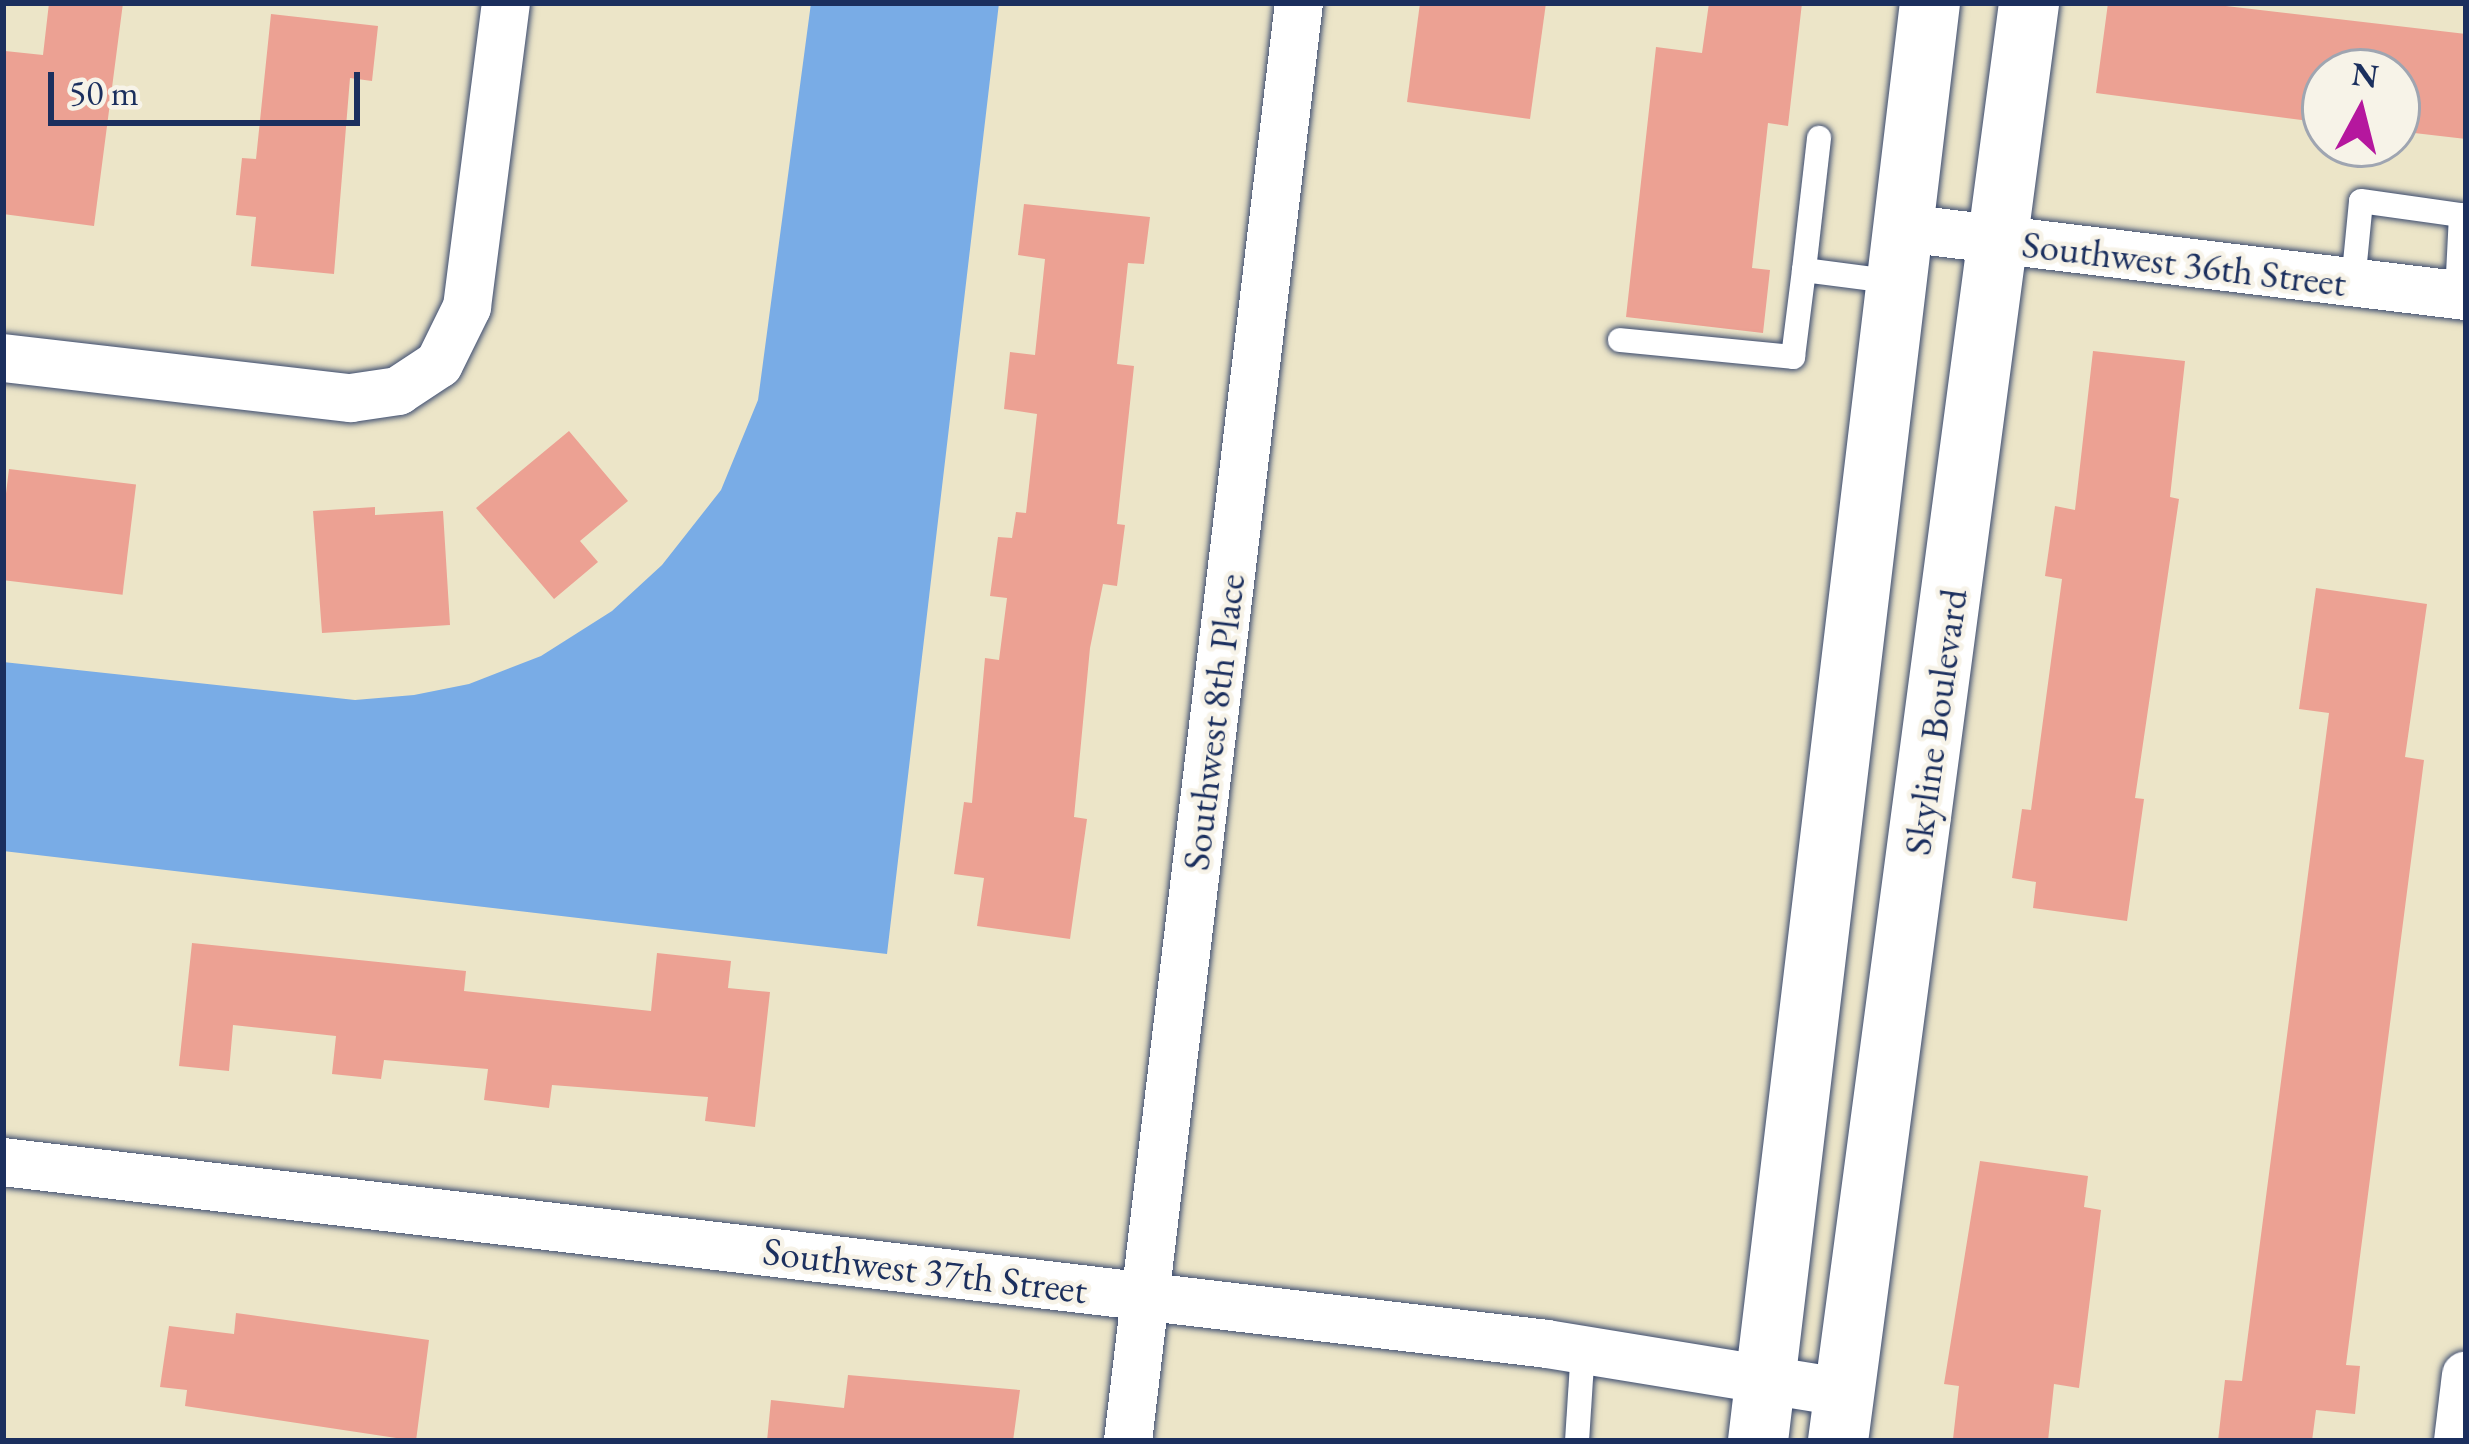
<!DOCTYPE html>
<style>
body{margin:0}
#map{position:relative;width:2469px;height:1444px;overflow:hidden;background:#ece5c8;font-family:"EB Garamond",serif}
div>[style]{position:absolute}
.water>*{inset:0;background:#79ace6}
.building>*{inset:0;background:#eca193;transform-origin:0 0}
.roads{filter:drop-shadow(0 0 3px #3a4a6e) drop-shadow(0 0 3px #3a4a6e)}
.service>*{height:24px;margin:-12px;padding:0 12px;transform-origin:12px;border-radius:12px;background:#fff}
.minor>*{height:48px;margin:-24px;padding:0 24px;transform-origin:24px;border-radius:24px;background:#fff}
.tertiary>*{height:60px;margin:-30px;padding:0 30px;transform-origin:30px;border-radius:30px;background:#fff}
span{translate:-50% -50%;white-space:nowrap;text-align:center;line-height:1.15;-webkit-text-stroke:9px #f7f3e8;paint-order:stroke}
.street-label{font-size:39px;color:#1b2f5e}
.frame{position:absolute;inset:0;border:6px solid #1b2f5e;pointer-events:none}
.north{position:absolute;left:2301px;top:48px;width:120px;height:120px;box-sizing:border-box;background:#f7f3e8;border:3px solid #9fa5b1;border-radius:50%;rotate:7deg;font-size:33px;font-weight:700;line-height:48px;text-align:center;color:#1b2f5e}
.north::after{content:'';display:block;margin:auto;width:42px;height:54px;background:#b5179e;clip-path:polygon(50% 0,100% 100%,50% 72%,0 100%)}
.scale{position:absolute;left:48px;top:72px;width:312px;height:54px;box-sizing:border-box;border:6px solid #1b2f5e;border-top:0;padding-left:15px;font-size:36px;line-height:42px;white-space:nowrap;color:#1b2f5e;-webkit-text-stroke:9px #f7f3e8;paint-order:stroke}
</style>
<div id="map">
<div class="water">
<div style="clip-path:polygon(811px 3px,999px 3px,887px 954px,3px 851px,3px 662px,355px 700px,414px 695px,469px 684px,541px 656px,612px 611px,662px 565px,721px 490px,758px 400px)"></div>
</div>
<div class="building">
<div style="clip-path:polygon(49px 3px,123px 3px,94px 226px,3px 214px,5px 51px,43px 55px)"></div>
<div style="clip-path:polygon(1420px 3px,1546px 3px,1530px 119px,1407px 102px)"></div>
<div style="clip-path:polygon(1709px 3px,1802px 3px,1788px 126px,1768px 123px,1752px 268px,1770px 270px,1763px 333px,1626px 317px,1656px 47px,1702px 53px)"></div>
<div style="clip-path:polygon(2108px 3px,2200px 3px,2466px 34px,2466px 139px,2397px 131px,2397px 72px,2325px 72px,2325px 123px,2096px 93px)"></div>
<div style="clip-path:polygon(271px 14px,378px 26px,372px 81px,350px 78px,334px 274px,251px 266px,256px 217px,236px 215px,242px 158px,256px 159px)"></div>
<div style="clip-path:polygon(1024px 204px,1150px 217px,1144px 264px,1128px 263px,1117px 364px,1134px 366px,1117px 524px,1125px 525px,1117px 586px,1103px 584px,1090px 648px,1074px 817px,1087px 819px,1070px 939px,977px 926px,984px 878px,954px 874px,964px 802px,972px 803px,985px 658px,999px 660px,1007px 598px,990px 596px,998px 537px,1012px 538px,1016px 512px,1026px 513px,1037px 414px,1004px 409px,1010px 352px,1035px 355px,1045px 259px,1018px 255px)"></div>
<div style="clip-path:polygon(2093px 351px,2185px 361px,2170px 497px,2179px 499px,2135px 798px,2144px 799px,2127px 921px,2033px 908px,2036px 882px,2012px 878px,2022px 809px,2031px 810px,2062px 579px,2045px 576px,2055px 506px,2075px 510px)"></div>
<div style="clip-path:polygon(569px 431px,628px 501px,580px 541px,598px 562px,554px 599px,476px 508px)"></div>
<div style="left:9px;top:469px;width:128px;height:111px;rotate:7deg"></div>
<div style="clip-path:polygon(375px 507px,375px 515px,443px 511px,450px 625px,322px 633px,313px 511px)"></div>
<div style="clip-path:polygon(2316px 588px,2427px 604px,2405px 757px,2424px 760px,2346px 1365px,2360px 1366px,2355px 1414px,2316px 1410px,2312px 1441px,2218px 1441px,2225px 1380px,2242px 1381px,2329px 713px,2299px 709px)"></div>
<div style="clip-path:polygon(192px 943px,466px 971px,464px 991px,651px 1011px,657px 953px,731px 961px,728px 988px,770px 992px,755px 1127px,705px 1121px,708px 1097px,552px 1085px,549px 1108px,484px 1100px,488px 1069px,384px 1060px,381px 1079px,332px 1074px,336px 1036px,233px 1025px,229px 1071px,179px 1066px)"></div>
<div style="clip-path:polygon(1980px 1161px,2088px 1176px,2084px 1207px,2101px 1210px,2079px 1388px,2054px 1384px,2048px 1441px,1953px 1439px,1959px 1386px,1944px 1384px)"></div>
<div style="clip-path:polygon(236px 1313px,429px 1340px,416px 1441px,185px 1406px,187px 1390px,160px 1387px,169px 1326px,234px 1334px)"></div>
<div style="clip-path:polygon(848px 1375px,1020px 1390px,1013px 1441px,767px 1441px,771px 1400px,844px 1408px)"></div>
</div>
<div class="roads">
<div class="service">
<div style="left:1804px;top:270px;width:133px;rotate:-83.5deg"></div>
<div style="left:2353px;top:283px;width:82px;rotate:-84.4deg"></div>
<div style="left:2361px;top:201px;width:101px;rotate:8deg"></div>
<div style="left:2461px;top:215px;width:80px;rotate:92.9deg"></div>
<div style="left:1620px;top:340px;width:174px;rotate:5.6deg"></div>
<div style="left:1793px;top:357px;width:88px;rotate:-82.8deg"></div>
<div style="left:1804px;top:270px;width:94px;rotate:7.4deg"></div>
<div style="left:1577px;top:1441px;width:92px;rotate:-86.3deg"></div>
</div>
<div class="minor">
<div style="left:1903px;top:228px;width:567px;rotate:6.89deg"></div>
<div style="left:3px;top:358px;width:350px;rotate:6.6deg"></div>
<div style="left:351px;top:398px;width:48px;rotate:-8.5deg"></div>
<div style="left:398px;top:391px;width:49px;rotate:-33.4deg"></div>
<div style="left:439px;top:364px;width:64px;rotate:-63.8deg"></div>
<div style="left:467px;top:307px;width:306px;rotate:-82.7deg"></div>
<div style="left:3px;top:1162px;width:1555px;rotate:6.72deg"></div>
<div style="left:1547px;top:1344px;width:302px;rotate:9.3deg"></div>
<div style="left:1128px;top:1441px;width:1448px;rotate:-83.22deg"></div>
<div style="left:2458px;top:1441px;width:66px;rotate:-83.1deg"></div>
</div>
<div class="tertiary">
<div style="left:1758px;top:1441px;width:1448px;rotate:-83.18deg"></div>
<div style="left:1838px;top:1441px;width:1451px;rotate:-82.43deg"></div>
</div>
</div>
<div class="street-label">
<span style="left:2184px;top:264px;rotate:7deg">Southwest 36th Street</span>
<span style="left:1214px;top:722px;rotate:-83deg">Southwest 8th Place</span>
<span style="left:1936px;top:722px;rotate:-82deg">Skyline Boulevard</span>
<span style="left:925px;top:1271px;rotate:7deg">Southwest 37th Street</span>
</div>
<div class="frame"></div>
<div class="north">N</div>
<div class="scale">50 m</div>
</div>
